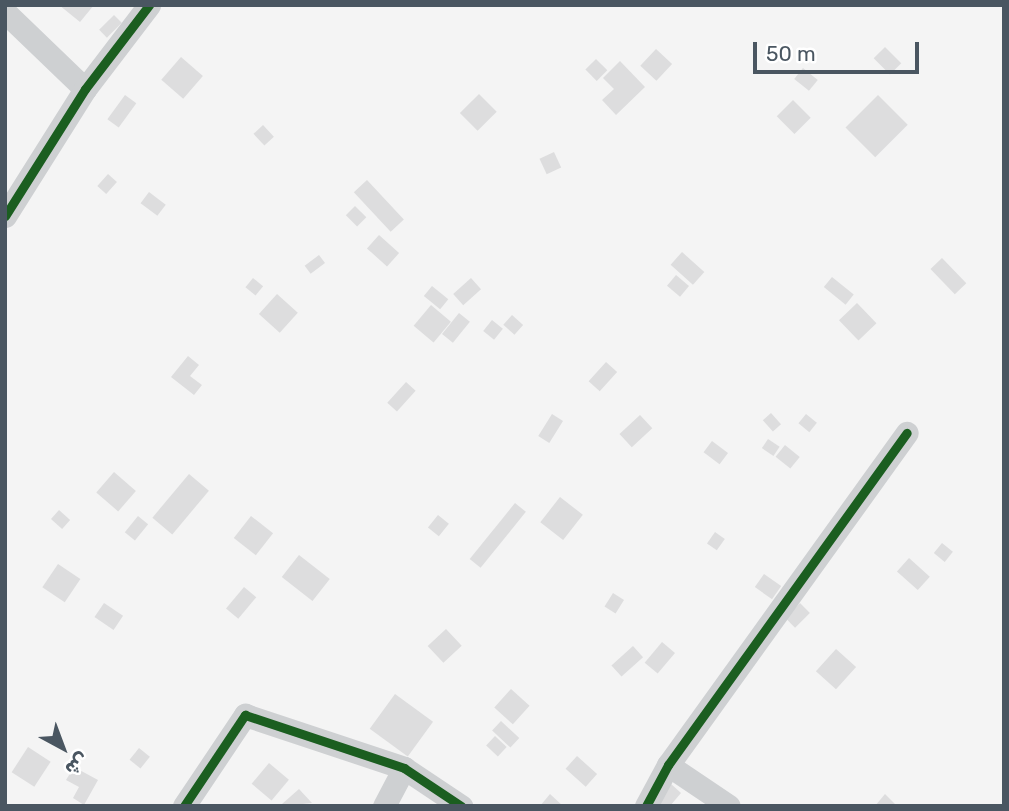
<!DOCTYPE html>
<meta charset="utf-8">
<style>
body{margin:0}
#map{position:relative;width:1009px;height:811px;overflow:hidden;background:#f4f4f4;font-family:Rubik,Vazirmatn,sans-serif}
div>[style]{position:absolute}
.building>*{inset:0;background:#ddddde;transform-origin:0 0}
.street>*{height:23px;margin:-11.5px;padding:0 11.5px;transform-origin:11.5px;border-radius:11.5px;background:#ced0d2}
.cycleway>*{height:9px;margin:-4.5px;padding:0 4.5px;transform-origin:4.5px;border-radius:4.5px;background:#1b5e20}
span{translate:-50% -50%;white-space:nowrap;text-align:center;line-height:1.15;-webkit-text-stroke:7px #fff;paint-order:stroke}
.frame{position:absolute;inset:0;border:7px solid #4a5661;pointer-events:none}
.north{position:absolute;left:28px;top:713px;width:70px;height:70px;-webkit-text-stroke:5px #fff;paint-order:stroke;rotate:139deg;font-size:19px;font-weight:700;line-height:28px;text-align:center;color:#4a5661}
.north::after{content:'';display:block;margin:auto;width:24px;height:32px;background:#4a5661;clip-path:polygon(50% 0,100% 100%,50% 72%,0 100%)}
.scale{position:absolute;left:753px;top:42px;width:166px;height:32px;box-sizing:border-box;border:4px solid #4a5661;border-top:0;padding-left:9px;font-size:21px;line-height:24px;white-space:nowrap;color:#4a5661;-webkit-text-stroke:5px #fff;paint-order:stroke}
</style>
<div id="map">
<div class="building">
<div style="clip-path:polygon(59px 5px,94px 5px,80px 22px)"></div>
<div style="left:114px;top:15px;width:11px;height:21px;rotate:45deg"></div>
<div style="left:885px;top:47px;width:23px;height:16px;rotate:45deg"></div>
<div style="left:656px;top:49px;width:22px;height:23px;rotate:43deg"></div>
<div style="left:181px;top:57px;width:29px;height:30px;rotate:41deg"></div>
<div style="left:596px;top:59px;width:16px;height:15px;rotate:45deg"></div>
<div style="clip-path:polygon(620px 61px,645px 87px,616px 115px,602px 100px,614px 89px,603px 78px)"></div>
<div style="left:803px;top:68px;width:19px;height:14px;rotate:39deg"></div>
<div style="left:479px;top:94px;width:25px;height:27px;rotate:45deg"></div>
<div style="left:125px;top:95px;width:14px;height:30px;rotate:36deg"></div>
<div style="left:878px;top:95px;width:42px;height:46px;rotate:45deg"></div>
<div style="left:793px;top:100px;width:25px;height:23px;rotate:45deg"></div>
<div style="left:263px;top:125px;width:16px;height:13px;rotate:47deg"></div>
<div style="left:554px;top:152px;width:17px;height:16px;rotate:65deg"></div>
<div style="left:108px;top:174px;width:12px;height:16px;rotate:42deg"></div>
<div style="left:367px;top:180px;width:54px;height:18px;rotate:47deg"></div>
<div style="left:149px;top:192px;width:21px;height:14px;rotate:37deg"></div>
<div style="left:355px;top:206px;width:16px;height:13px;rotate:45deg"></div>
<div style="left:379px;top:235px;width:27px;height:18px;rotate:42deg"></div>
<div style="left:682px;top:252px;width:30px;height:17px;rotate:42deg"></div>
<div style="left:319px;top:255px;width:10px;height:18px;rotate:53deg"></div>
<div style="left:942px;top:258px;width:35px;height:16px;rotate:46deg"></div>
<div style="left:676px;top:275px;width:17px;height:14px;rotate:40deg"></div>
<div style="left:832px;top:277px;width:28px;height:13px;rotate:39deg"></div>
<div style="left:253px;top:278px;width:13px;height:12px;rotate:39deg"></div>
<div style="left:471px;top:278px;width:15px;height:24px;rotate:48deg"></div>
<div style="left:432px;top:286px;width:21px;height:13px;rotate:39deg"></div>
<div style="left:277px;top:294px;width:28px;height:27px;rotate:42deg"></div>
<div style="left:857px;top:303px;width:28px;height:25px;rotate:46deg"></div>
<div style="left:431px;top:305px;width:26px;height:27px;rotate:40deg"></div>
<div style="left:459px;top:313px;width:14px;height:27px;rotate:39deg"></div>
<div style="left:512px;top:315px;width:15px;height:13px;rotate:42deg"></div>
<div style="left:492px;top:320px;width:14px;height:14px;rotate:39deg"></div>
<div style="clip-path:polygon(188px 356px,199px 365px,190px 376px,202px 385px,194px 395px,171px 377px)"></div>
<div style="left:606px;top:362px;width:15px;height:26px;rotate:42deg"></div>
<div style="left:406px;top:382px;width:13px;height:28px;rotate:42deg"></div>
<div style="left:771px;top:413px;width:15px;height:11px;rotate:48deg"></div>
<div style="left:552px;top:414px;width:13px;height:26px;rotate:32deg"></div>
<div style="left:806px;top:414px;width:14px;height:12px;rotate:39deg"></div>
<div style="left:640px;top:415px;width:18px;height:28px;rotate:47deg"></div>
<div style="left:768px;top:439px;width:14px;height:11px;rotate:34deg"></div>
<div style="left:712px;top:441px;width:20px;height:14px;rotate:37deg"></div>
<div style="left:785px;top:445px;width:19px;height:15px;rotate:39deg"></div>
<div style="left:114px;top:472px;width:29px;height:27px;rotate:41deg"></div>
<div style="left:189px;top:474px;width:26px;height:57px;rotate:40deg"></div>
<div style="left:560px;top:497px;width:29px;height:32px;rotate:38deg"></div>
<div style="left:515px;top:503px;width:14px;height:72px;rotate:39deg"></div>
<div style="left:59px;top:510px;width:15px;height:12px;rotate:42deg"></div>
<div style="left:438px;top:515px;width:14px;height:16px;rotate:39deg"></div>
<div style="left:138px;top:516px;width:13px;height:21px;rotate:39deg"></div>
<div style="left:251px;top:516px;width:28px;height:28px;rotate:38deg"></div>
<div style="left:715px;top:532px;width:12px;height:14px;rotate:35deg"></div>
<div style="left:942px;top:543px;width:14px;height:13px;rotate:39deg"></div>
<div style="left:299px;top:555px;width:39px;height:28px;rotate:38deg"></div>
<div style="left:909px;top:558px;width:28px;height:18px;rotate:42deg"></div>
<div style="left:58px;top:564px;width:27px;height:28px;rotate:34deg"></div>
<div style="left:764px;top:574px;width:21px;height:16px;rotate:35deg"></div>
<div style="left:244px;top:587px;width:16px;height:28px;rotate:40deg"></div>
<div style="left:613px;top:593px;width:13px;height:16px;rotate:32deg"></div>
<div style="left:104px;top:603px;width:23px;height:17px;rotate:34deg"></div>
<div style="left:800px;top:603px;width:14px;height:21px;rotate:45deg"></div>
<div style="left:446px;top:629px;width:23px;height:25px;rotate:47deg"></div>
<div style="left:662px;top:642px;width:17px;height:27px;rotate:40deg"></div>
<div style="left:633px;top:646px;width:15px;height:29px;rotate:48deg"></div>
<div style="left:836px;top:649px;width:27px;height:30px;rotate:42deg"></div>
<div style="left:511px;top:689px;width:25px;height:25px;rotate:42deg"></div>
<div style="left:395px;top:694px;width:47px;height:43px;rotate:36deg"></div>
<div style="left:501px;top:721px;width:25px;height:13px;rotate:43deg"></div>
<div style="left:495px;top:736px;width:16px;height:13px;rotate:43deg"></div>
<div style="left:28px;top:747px;width:27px;height:30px;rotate:33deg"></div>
<div style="left:139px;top:748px;width:14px;height:15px;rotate:39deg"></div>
<div style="left:577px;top:756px;width:27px;height:17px;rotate:42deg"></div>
<div style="left:269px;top:763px;width:26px;height:27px;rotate:40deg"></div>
<div style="clip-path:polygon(74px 767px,98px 780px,84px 805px,73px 798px,79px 787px,66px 780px)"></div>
<div style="clip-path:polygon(670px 783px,681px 793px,670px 806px,650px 806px)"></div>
<div style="clip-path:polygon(299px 789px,312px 803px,284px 806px,282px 804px)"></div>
<div style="clip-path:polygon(550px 794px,563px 806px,540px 806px)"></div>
<div style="clip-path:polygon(885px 794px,897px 806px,875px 806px)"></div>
</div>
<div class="street">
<div style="left:5px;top:12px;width:111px;rotate:43.9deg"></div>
<div style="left:5px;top:216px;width:150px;rotate:-57.8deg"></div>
<div style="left:85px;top:89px;width:106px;rotate:-52.7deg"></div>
<div style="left:668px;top:765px;width:73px;rotate:33.9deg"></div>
<div style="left:184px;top:806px;width:110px;rotate:-56.2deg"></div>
<div style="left:245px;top:715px;width:168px;rotate:18.4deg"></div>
<div style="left:404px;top:768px;width:69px;rotate:33.7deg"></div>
<div style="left:384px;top:806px;width:43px;rotate:-62.2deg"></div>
<div style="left:646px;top:806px;width:47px;rotate:-61.8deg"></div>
<div style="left:668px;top:765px;width:409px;rotate:-54.3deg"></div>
</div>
<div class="cycleway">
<div style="left:5px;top:216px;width:150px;rotate:-57.8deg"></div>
<div style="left:85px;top:89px;width:106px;rotate:-52.7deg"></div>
<div style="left:184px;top:806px;width:110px;rotate:-56.2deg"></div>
<div style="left:245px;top:715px;width:168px;rotate:18.4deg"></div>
<div style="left:404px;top:768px;width:69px;rotate:33.7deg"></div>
<div style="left:646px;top:806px;width:47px;rotate:-61.8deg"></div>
<div style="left:668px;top:765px;width:409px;rotate:-54.3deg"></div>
</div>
<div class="frame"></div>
<div class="north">ش</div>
<div class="scale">50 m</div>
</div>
